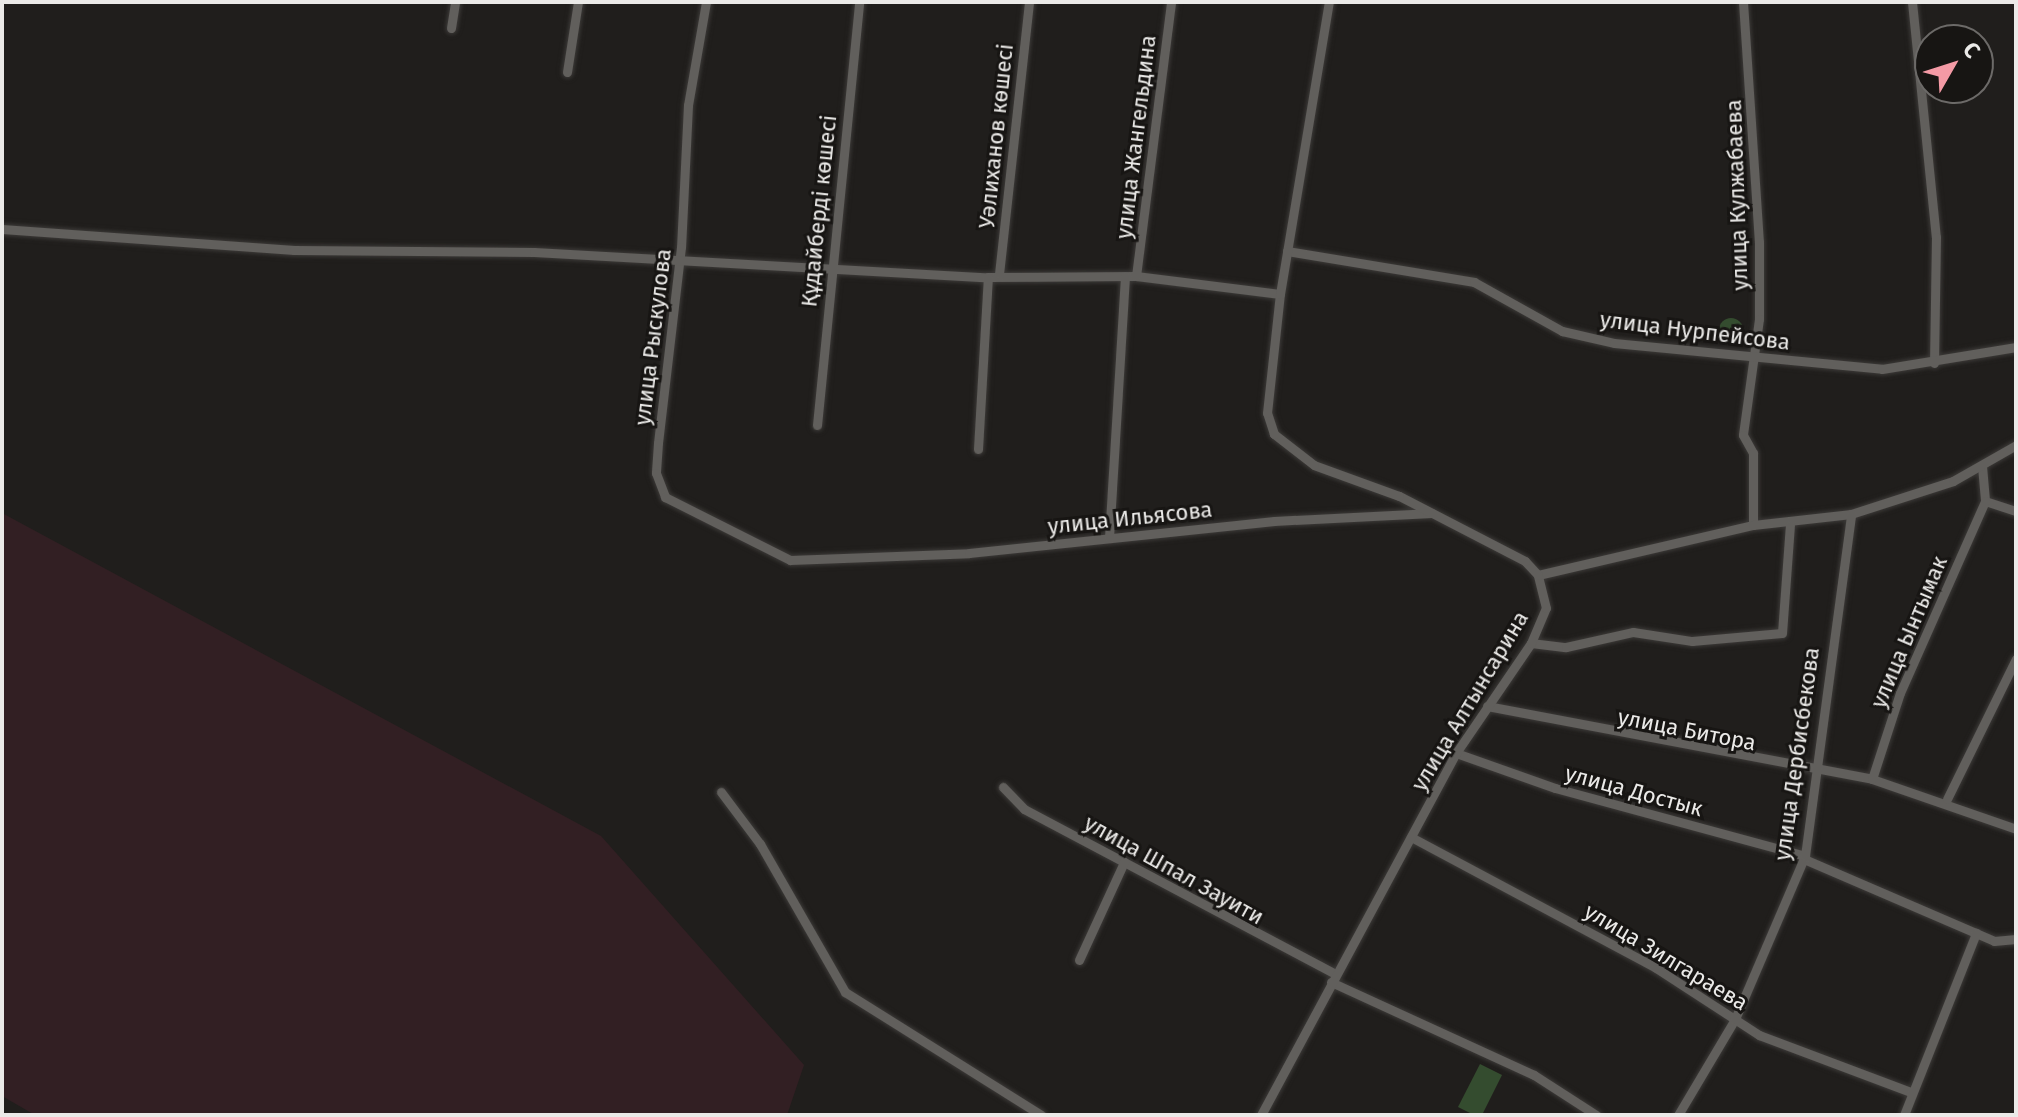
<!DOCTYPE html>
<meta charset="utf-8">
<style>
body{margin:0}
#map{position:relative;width:2018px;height:1117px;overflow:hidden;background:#201e1c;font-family:"Fira Sans",sans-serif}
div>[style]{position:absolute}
.industrial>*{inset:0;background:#321f23}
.green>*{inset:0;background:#344c2f}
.round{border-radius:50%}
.roads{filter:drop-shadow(0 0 2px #3c3a38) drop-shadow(0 0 2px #3c3a38)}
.street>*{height:9px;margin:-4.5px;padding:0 4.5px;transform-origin:4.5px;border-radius:4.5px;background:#615f5c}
span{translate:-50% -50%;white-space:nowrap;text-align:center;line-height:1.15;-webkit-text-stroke:6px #171513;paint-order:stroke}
.street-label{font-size:22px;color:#ebeae8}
.frame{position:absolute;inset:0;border:4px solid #ebeae8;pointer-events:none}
.north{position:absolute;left:1914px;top:24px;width:80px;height:80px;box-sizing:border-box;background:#171513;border:2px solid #6c6a68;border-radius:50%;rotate:51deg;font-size:22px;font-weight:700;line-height:32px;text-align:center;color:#ebeae8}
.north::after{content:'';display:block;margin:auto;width:28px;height:36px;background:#f49aa5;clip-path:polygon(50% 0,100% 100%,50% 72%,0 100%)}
</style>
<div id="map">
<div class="industrial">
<div style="clip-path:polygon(2px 513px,601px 836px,804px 1065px,787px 1115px,35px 1115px,2px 1096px)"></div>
</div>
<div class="green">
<div class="round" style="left:1719px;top:318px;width:24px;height:24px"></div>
<div style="clip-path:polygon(1480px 1064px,1502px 1075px,1482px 1115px,1474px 1115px,1458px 1107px)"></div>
</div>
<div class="roads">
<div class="street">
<div style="left:706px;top:2px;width:105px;rotate:99.9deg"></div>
<div style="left:688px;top:105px;width:142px;rotate:92.8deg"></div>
<div style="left:681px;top:247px;width:197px;rotate:96.7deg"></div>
<div style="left:658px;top:443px;width:30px;rotate:94deg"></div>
<div style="left:656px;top:473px;width:26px;rotate:69deg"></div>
<div style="left:665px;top:497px;width:140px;rotate:26.7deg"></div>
<div style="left:790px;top:560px;width:179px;rotate:-2.2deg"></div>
<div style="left:969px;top:553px;width:307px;rotate:-6deg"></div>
<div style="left:1274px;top:521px;width:158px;rotate:-2.9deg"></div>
<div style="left:1743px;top:2px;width:241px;rotate:86.2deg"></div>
<div style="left:1759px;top:242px;width:77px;rotate:90deg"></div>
<div style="left:1759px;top:319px;width:117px;rotate:97.9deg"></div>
<div style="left:1743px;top:435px;width:21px;rotate:61deg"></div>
<div style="left:1753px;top:453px;width:72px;rotate:90deg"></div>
<div style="left:1912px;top:2px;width:236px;rotate:84.2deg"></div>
<div style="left:1936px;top:237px;width:126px;rotate:90.9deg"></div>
<div style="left:451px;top:28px;width:26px;rotate:-81deg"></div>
<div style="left:567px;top:72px;width:71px;rotate:-81.1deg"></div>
<div style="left:2px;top:229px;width:293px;rotate:4.1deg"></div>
<div style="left:294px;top:250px;width:240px;rotate:0.5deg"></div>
<div style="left:534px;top:252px;width:455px;rotate:3.2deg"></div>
<div style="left:988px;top:277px;width:148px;rotate:-0.4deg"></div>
<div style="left:1136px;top:276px;width:145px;rotate:7.1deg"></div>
<div style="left:1287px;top:251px;width:190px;rotate:9.4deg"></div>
<div style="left:1474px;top:282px;width:101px;rotate:29.1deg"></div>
<div style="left:1562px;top:331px;width:53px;rotate:13deg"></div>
<div style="left:1614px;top:343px;width:269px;rotate:5.5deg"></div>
<div style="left:1882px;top:369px;width:136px;rotate:-9.3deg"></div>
<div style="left:999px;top:274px;width:274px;rotate:-83.7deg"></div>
<div style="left:1136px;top:276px;width:276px;rotate:-82.7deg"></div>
<div style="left:817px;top:425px;width:425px;rotate:-84.3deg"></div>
<div style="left:978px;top:449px;width:172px;rotate:-86.7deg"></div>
<div style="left:1982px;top:466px;width:35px;rotate:85deg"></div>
<div style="left:1985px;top:501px;width:33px;rotate:18deg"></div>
<div style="left:1109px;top:538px;width:262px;rotate:-86.5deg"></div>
<div style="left:1538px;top:575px;width:221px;rotate:-13.1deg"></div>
<div style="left:1753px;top:525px;width:99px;rotate:-6.4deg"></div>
<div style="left:1851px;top:514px;width:107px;rotate:-17.9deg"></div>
<div style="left:1953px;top:481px;width:73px;rotate:-29.7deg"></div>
<div style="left:1531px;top:643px;width:35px;rotate:7deg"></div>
<div style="left:1566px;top:647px;width:69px;rotate:-12.6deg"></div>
<div style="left:1633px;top:632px;width:60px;rotate:8.7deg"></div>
<div style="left:1692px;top:641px;width:90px;rotate:-5.1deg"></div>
<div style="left:1782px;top:633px;width:108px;rotate:-85.8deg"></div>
<div style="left:1487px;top:706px;width:392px;rotate:10.7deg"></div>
<div style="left:1872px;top:779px;width:152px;rotate:19.1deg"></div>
<div style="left:1456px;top:753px;width:105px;rotate:19.5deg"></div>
<div style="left:1555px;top:788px;width:259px;rotate:15.2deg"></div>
<div style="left:1872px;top:779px;width:90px;rotate:-72deg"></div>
<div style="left:1900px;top:693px;width:210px;rotate:-66.1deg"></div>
<div style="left:1003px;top:787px;width:30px;rotate:46deg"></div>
<div style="left:1024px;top:809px;width:353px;rotate:27.9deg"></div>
<div style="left:721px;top:792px;width:65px;rotate:53.1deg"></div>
<div style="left:760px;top:844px;width:171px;rotate:60.1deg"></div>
<div style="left:845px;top:992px;width:231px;rotate:32.1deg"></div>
<div style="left:1947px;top:799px;width:156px;rotate:-63.8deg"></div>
<div style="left:1411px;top:837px;width:278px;rotate:28.1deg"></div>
<div style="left:1656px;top:968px;width:123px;rotate:33deg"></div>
<div style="left:1759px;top:1035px;width:162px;rotate:20.6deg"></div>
<div style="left:1804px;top:859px;width:207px;rotate:23.3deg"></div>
<div style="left:1994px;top:941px;width:22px;rotate:-5deg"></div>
<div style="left:1079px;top:960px;width:108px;rotate:-65.3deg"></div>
<div style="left:1331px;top:982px;width:223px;rotate:24.6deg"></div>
<div style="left:1534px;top:1075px;width:74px;rotate:32.8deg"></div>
<div style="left:1261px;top:1115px;width:411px;rotate:-61.7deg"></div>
<div style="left:1456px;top:753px;width:133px;rotate:-55.7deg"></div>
<div style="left:1531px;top:643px;width:38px;rotate:-67deg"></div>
<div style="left:1546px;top:608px;width:34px;rotate:-104deg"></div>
<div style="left:1538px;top:575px;width:19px;rotate:-133deg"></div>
<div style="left:1525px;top:561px;width:142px;rotate:-152.7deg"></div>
<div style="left:1399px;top:496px;width:90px;rotate:-160deg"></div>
<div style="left:1314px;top:465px;width:51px;rotate:-142.2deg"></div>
<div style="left:1274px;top:434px;width:22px;rotate:-108deg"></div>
<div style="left:1267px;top:413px;width:120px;rotate:-83.8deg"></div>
<div style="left:1280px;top:294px;width:296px;rotate:-80.5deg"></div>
<div style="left:1678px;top:1115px;width:112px;rotate:-59.3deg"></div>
<div style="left:1735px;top:1019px;width:177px;rotate:-66.8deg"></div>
<div style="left:1805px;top:856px;width:345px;rotate:-82.3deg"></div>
<div style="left:1904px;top:1115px;width:196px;rotate:-68.4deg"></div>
</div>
</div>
<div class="street-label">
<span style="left:996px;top:136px;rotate:-84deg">Уәлиханов көшесі</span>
<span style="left:1136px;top:137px;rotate:-83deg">улица Жангельдина</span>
<span style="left:1737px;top:195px;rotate:-92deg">улица Кулжабаева</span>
<span style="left:819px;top:211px;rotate:-84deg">Құдайберді көшесі</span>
<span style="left:1695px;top:331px;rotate:7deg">улица Нурпейсова</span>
<span style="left:653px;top:337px;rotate:-83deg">улица Рыскулова</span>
<span style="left:1130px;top:518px;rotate:-6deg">улица Ильясова</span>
<span style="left:1909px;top:632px;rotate:-67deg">улица Ынтымак</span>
<span style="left:1470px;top:701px;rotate:-59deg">улица Алтынсарина</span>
<span style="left:1687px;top:730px;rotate:11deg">улица Битора</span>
<span style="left:1797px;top:754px;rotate:-82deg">улица Дербисбекова</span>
<span style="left:1634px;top:791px;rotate:15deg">улица Достык</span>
<span style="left:1174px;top:870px;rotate:29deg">улица Шпал Зауити</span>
<span style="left:1666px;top:957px;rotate:31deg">улица Зилгараева</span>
</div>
<div class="frame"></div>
<div class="north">С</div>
</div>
